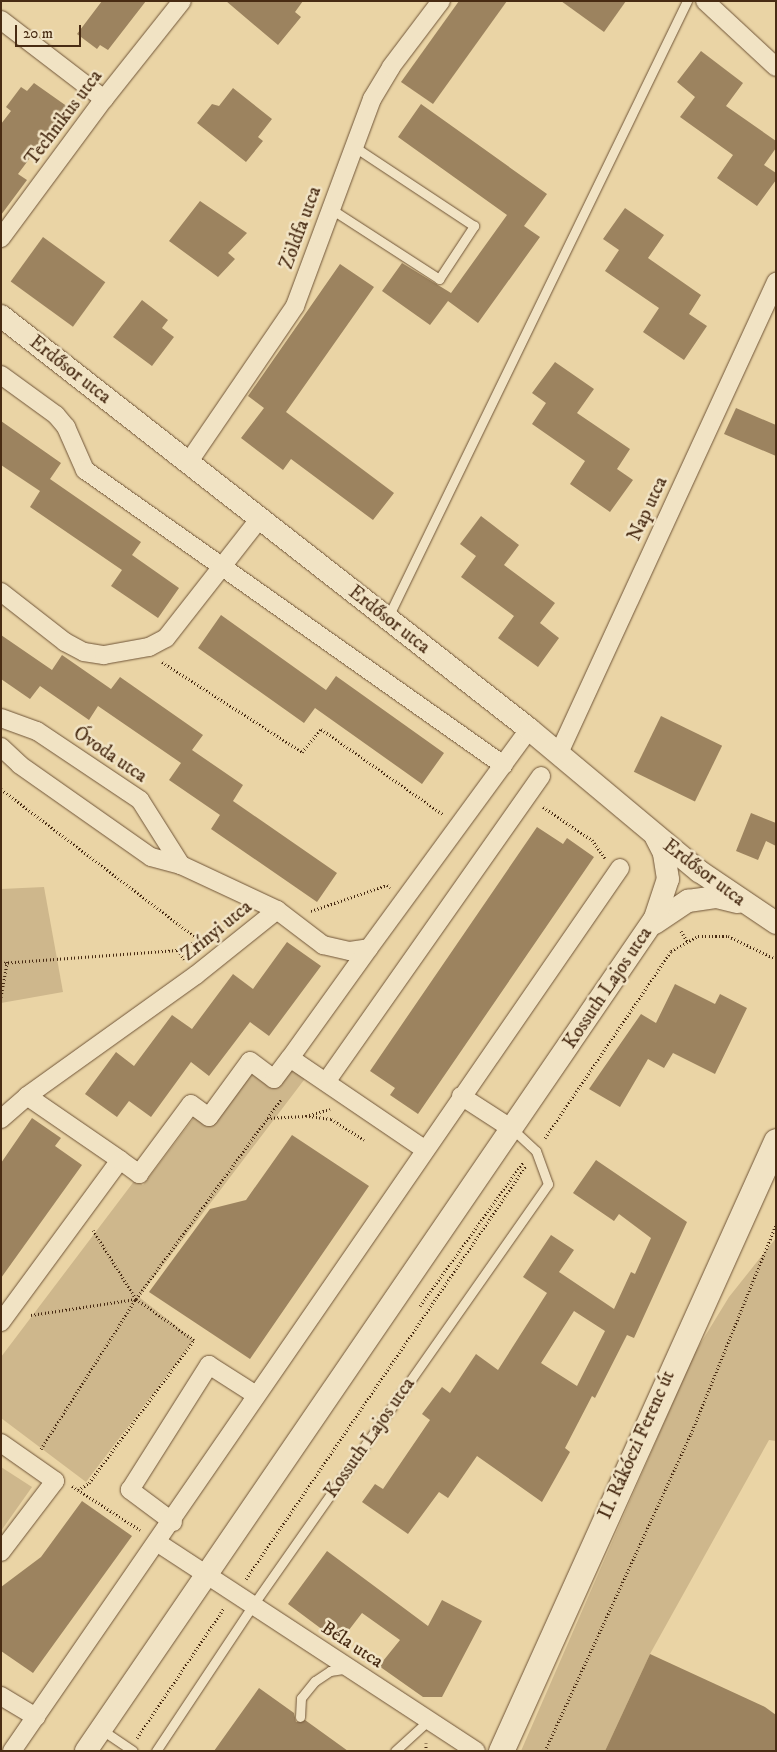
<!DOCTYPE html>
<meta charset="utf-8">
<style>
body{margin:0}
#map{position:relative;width:777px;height:1752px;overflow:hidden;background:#ead4a5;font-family:"IM FELL DW Pica",serif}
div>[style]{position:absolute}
.green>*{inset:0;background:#ceb78c}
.building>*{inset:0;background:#9c835f;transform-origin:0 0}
.path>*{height:3px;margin-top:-1.5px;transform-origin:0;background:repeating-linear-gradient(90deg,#482b13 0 1px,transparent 0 3.5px)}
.roads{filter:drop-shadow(0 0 1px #705538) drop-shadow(0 0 1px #705538)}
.service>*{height:9px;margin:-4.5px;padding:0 4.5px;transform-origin:4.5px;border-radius:4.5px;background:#f1e3c4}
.minor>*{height:18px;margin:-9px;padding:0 9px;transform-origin:9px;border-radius:9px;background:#f1e3c4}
.tertiary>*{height:22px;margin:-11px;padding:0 11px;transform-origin:11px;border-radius:11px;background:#f1e3c4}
.secondary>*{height:25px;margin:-12.5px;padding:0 12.5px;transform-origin:12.5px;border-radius:12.5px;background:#f1e3c4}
span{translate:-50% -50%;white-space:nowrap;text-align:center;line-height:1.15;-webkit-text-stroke:5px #f1e3c4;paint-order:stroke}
.street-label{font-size:19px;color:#482b13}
.frame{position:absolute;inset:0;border:2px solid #482b13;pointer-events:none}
.scale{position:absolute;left:15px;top:25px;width:66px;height:22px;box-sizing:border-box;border:2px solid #482b13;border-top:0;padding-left:6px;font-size:15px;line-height:18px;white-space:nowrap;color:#482b13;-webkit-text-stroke:4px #f1e3c4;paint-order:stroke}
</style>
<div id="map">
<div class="green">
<div style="clip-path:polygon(44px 887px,63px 992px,1px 1003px,1px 889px)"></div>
<div style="clip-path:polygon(291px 1065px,307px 1076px,139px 1297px,194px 1340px,86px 1482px,1px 1418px,1px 1357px,135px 1180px,143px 1185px,196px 1115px,250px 1070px)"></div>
<div style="clip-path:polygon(776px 1238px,776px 1441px,769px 1440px,650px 1654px,605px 1751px,521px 1751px,694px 1354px,729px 1297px)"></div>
<div style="clip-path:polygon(1px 1467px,32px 1487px,1px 1531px)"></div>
</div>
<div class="building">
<div style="clip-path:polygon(102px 1px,146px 1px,108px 50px,100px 45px,97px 49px,77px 34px)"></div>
<div style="clip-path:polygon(226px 1px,303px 1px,295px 12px,301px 17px,278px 45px)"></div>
<div style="clip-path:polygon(459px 1px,507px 1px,433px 104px,401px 82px)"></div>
<div style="clip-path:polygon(561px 1px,626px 1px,604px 32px)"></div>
<div style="clip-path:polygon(701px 51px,743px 83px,726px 106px,776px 141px,776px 148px,764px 165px,776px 173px,776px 180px,757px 206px,717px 178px,733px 155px,680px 117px,695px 97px,677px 82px)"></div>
<div style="clip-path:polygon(34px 83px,68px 107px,18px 174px,27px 180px,1px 215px,1px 124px,11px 111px,6px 107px,21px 87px,27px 91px)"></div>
<div style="clip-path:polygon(233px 88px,272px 119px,258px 137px,263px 141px,246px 162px,197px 123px,212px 104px,219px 106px)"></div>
<div style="clip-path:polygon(421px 104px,547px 194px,524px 226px,540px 237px,478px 323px,448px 301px,430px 325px,382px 291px,402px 263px,451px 293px,507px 215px,398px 137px)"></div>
<div style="clip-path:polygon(200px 201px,247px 233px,228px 253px,235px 259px,218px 277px,169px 241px)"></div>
<div style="clip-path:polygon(625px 208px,664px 235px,648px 258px,701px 295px,689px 314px,707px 326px,684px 360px,643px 332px,659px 308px,605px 271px,619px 250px,603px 239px)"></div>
<div style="left:43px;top:237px;width:77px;height:55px;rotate:36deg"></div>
<div style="clip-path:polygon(340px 264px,374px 287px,286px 412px,394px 493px,373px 520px,291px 459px,283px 470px,241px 438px,264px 408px,248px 396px)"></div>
<div style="clip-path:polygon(142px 300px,168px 320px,162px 328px,174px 337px,152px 366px,113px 337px)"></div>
<div style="clip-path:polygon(555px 362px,594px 389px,577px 413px,630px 449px,617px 469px,633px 480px,610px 512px,570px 484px,585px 461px,532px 424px,546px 403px,532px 393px)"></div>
<div style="clip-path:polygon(736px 408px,776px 425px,776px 456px,724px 434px)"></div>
<div style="clip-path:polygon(1px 421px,61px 463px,50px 479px,141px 542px,132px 555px,179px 588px,158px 618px,111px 586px,122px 570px,30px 507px,40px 491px,1px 465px)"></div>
<div style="clip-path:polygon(481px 516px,519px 545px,504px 565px,555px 603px,540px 623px,559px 638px,538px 667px,498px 638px,514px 616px,461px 577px,476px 556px,460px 544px)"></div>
<div style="clip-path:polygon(221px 615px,326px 690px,336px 676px,444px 753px,422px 784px,315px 708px,304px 723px,198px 648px)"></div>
<div style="clip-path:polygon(1px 635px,52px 670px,62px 655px,111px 689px,120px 677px,203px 735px,192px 750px,243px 785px,233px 801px,337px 873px,317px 902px,211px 829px,220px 815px,169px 780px,181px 763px,98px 706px,89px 720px,40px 686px,30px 699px,1px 679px)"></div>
<div style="left:661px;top:716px;width:68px;height:62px;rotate:26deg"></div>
<div style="clip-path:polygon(751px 813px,776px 823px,776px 846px,766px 841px,758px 860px,736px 851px)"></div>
<div style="clip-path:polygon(537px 827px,563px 844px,567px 838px,594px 857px,418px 1114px,390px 1095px,395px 1088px,370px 1071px)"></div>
<div style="clip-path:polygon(287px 942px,321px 966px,269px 1036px,250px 1022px,209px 1076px,191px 1062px,151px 1117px,129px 1101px,117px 1117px,85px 1094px,116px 1052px,134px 1066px,172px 1015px,192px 1029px,233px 974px,253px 989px)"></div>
<div style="clip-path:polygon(675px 984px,715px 1004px,720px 994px,747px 1008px,715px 1074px,673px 1053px,664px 1068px,648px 1059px,620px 1107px,589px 1089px,641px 1014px,656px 1023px)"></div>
<div style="clip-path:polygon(32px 1118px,61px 1138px,55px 1146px,82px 1165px,1px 1278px,1px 1163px)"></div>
<div style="clip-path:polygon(292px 1135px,369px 1186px,250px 1359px,149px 1292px,210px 1209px,246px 1200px)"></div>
<div style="clip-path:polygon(evenodd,596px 1160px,687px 1222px,634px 1338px,627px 1335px,595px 1398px,592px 1396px,565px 1448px,570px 1452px,542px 1502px,477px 1456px,448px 1498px,439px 1492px,408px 1534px,362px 1502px,375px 1484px,383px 1489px,430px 1420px,422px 1414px,442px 1387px,450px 1393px,476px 1354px,498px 1370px,547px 1293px,523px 1277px,551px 1235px,574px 1250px,559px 1272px,614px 1309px,631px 1272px,635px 1274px,651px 1238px,619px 1214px,614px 1221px,573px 1193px,596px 1160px,574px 1311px,605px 1331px,577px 1386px,541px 1363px,574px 1311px)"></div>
<div style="clip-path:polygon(82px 1501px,132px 1536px,33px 1673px,1px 1651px,1px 1587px,41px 1557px)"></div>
<div style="clip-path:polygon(327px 1551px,428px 1626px,442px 1600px,482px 1621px,442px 1697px,423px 1697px,379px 1666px,400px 1640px,362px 1613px,342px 1639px,338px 1636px,335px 1639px,288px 1604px)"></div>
<div style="clip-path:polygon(650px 1654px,765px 1707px,776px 1715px,776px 1751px,605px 1751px)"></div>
<div style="clip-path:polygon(259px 1688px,294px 1713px,296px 1722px,305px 1720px,348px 1751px,214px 1751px)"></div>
</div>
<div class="path">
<div style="left:162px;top:662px;width:166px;rotate:32.7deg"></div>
<div style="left:302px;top:752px;width:30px;rotate:-50deg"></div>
<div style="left:321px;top:729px;width:150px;rotate:35deg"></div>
<div style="left:1px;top:789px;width:249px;rotate:37.3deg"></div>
<div style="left:199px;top:940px;width:23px;rotate:155deg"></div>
<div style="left:543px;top:807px;width:59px;rotate:34deg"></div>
<div style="left:592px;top:840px;width:22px;rotate:54deg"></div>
<div style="left:311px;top:911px;width:80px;rotate:-18.9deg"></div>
<div style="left:387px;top:885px;width:4px;rotate:34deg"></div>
<div style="left:681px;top:931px;width:12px;rotate:59deg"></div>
<div style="left:1px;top:963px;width:177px;rotate:-4.2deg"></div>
<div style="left:178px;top:950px;width:11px;rotate:56deg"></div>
<div style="left:1px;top:997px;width:36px;rotate:-80deg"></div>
<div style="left:309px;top:1116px;width:22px;rotate:8deg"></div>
<div style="left:331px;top:1119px;width:39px;rotate:32deg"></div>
<div style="left:267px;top:1118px;width:39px;rotate:-3deg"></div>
<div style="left:306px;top:1116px;width:25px;rotate:-16deg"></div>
<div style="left:545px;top:1138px;width:225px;rotate:-56deg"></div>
<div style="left:671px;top:951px;width:31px;rotate:-29deg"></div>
<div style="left:698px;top:936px;width:30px"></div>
<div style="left:728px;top:936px;width:53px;rotate:25.6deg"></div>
<div style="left:420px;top:1306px;width:178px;rotate:-54.4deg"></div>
<div style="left:31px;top:1315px;width:106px;rotate:-8.7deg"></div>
<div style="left:41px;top:1449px;width:178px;rotate:-57.7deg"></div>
<div style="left:136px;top:1299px;width:248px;rotate:-54deg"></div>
<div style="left:72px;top:1486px;width:81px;rotate:32.9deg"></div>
<div style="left:78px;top:1490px;width:13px;rotate:-32deg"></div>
<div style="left:89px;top:1483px;width:177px;rotate:-53.7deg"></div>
<div style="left:194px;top:1340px;width:71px;rotate:-144.7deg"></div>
<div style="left:136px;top:1299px;width:81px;rotate:-121.9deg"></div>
<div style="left:246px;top:1579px;width:499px;rotate:-55.9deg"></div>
<div style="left:137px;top:1738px;width:156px;rotate:-56.2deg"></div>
<div style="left:426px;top:1751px;width:8px;rotate:-90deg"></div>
<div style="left:545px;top:1751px;width:349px;rotate:-65.3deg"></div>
<div style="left:691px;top:1434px;width:226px;rotate:-67.9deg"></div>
</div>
<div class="roads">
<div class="service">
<div style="left:331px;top:209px;width:129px;rotate:32.9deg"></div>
<div style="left:439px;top:279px;width:64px;rotate:-56.6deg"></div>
<div style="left:474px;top:226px;width:145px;rotate:-146.5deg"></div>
<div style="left:388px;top:617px;width:685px;rotate:-64.11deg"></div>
<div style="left:300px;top:1717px;width:19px;rotate:-87deg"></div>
<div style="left:301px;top:1698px;width:22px;rotate:-51deg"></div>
<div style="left:315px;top:1681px;width:18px;rotate:-34deg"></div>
<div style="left:330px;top:1671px;width:18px;rotate:-9deg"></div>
<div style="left:102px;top:1730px;width:37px;rotate:34deg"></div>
<div style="left:156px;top:1751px;width:175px;rotate:-56.4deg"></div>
<div style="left:253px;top:1605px;width:514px;rotate:-54.98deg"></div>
<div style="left:548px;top:1184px;width:35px;rotate:-110deg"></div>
<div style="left:536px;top:1151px;width:33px;rotate:-137deg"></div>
<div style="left:395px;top:1751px;width:46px;rotate:-42.4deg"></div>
</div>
<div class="minor">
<div style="left:705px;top:1px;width:97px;rotate:42.9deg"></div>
<div style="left:1px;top:20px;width:130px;rotate:37.5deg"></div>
<div style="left:1px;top:238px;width:173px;rotate:-53.5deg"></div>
<div style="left:104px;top:99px;width:125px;rotate:-51.5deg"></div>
<div style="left:1px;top:375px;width:68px;rotate:36deg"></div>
<div style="left:56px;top:415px;width:16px;rotate:50deg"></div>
<div style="left:66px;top:427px;width:47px;rotate:66.2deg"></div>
<div style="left:85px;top:470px;width:512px;rotate:35.21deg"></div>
<div style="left:188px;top:463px;width:190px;rotate:-55.7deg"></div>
<div style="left:295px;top:306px;width:221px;rotate:-69.6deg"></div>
<div style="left:372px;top:99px;width:37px;rotate:-59deg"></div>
<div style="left:391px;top:67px;width:83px;rotate:-52.9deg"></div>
<div style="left:1px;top:592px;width:81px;rotate:38deg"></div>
<div style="left:65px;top:642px;width:21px;rotate:28deg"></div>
<div style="left:84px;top:652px;width:20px;rotate:9deg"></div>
<div style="left:104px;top:655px;width:46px;rotate:-10.1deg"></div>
<div style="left:149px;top:647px;width:19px;rotate:-28deg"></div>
<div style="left:166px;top:638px;width:152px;rotate:-51.9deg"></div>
<div style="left:1px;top:718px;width:38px;rotate:20deg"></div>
<div style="left:37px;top:731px;width:124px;rotate:33.8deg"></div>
<div style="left:140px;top:800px;width:77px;rotate:57.8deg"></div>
<div style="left:181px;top:865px;width:106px;rotate:25.1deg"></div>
<div style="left:277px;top:910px;width:58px;rotate:37.3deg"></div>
<div style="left:323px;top:945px;width:28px;rotate:13deg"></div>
<div style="left:350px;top:951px;width:19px;rotate:-9deg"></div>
<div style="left:369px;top:948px;width:271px;rotate:-53.8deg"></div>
<div style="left:1px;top:747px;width:26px;rotate:43deg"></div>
<div style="left:20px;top:765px;width:160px;rotate:35.1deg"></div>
<div style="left:151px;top:857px;width:31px;rotate:15deg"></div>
<div style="left:559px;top:753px;width:519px;rotate:-65.26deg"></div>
<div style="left:369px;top:948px;width:135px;rotate:125.7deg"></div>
<div style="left:290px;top:1058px;width:162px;rotate:34.2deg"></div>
<div style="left:326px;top:1082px;width:374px;rotate:-54.9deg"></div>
<div style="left:27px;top:1096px;width:113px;rotate:34.5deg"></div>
<div style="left:461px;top:1096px;width:61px;rotate:32.9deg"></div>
<div style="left:1px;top:1119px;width:35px;rotate:-41deg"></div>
<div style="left:27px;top:1096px;width:208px;rotate:-35.6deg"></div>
<div style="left:196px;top:975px;width:104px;rotate:-38.7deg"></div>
<div style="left:1px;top:1322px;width:201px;rotate:-53.7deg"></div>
<div style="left:120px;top:1160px;width:24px;rotate:36deg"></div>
<div style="left:139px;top:1174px;width:87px;rotate:-53.4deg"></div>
<div style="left:191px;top:1104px;width:22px;rotate:36deg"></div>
<div style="left:209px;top:1117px;width:69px;rotate:-53.8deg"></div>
<div style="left:250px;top:1061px;width:30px;rotate:37deg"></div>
<div style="left:274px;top:1079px;width:26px;rotate:-53deg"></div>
<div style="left:1px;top:1443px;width:66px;rotate:35.1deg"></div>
<div style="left:55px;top:1481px;width:89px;rotate:127.3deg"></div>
<div style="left:173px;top:1522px;width:54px;rotate:-143.3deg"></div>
<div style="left:130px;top:1490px;width:148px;rotate:-57.7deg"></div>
<div style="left:209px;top:1365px;width:56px;rotate:32.6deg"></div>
<div style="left:158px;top:1543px;width:380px;rotate:33.2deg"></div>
<div style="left:1px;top:1696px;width:41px;rotate:31deg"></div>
<div style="left:12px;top:1751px;width:1072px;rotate:-55.45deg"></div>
</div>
<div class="tertiary">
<div style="left:1px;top:316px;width:670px;rotate:38.03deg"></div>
<div style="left:529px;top:729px;width:222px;rotate:39.9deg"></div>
<div style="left:699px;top:871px;width:93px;rotate:34deg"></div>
<div style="left:655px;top:923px;width:40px;rotate:-34deg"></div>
<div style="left:688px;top:901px;width:29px;rotate:-8deg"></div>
<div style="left:717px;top:897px;width:21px;rotate:14deg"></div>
<div style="left:86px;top:1751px;width:1009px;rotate:-55.66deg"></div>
<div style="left:655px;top:918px;width:41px;rotate:-71.6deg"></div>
<div style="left:668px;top:879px;width:26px;rotate:-99deg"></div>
<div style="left:664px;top:853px;width:18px;rotate:-117deg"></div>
</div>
<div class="secondary">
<div style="left:501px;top:1751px;width:669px;rotate:-65.73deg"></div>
</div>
</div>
<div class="street-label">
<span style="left:64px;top:118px;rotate:-53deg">Technikus utca</span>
<span style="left:301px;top:228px;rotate:-70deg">Zöldfa utca</span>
<span style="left:70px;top:370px;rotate:38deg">Erdősor utca</span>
<span style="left:648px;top:509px;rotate:-65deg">Nap utca</span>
<span style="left:389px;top:620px;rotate:38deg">Erdősor utca</span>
<span style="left:110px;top:755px;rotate:34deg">Óvoda utca</span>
<span style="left:704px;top:873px;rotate:37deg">Erdősor utca</span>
<span style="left:217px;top:931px;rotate:-39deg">Zrínyi utca</span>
<span style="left:608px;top:988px;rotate:-56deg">Kossuth Lajos utca</span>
<span style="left:370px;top:1438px;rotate:-55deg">Kossuth Lajos utca</span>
<span style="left:637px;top:1445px;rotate:-66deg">II. Rákóczi Ferenc út</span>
<span style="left:352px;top:1645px;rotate:33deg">Béla utca</span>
</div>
<div class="frame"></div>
<div class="scale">20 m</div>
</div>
